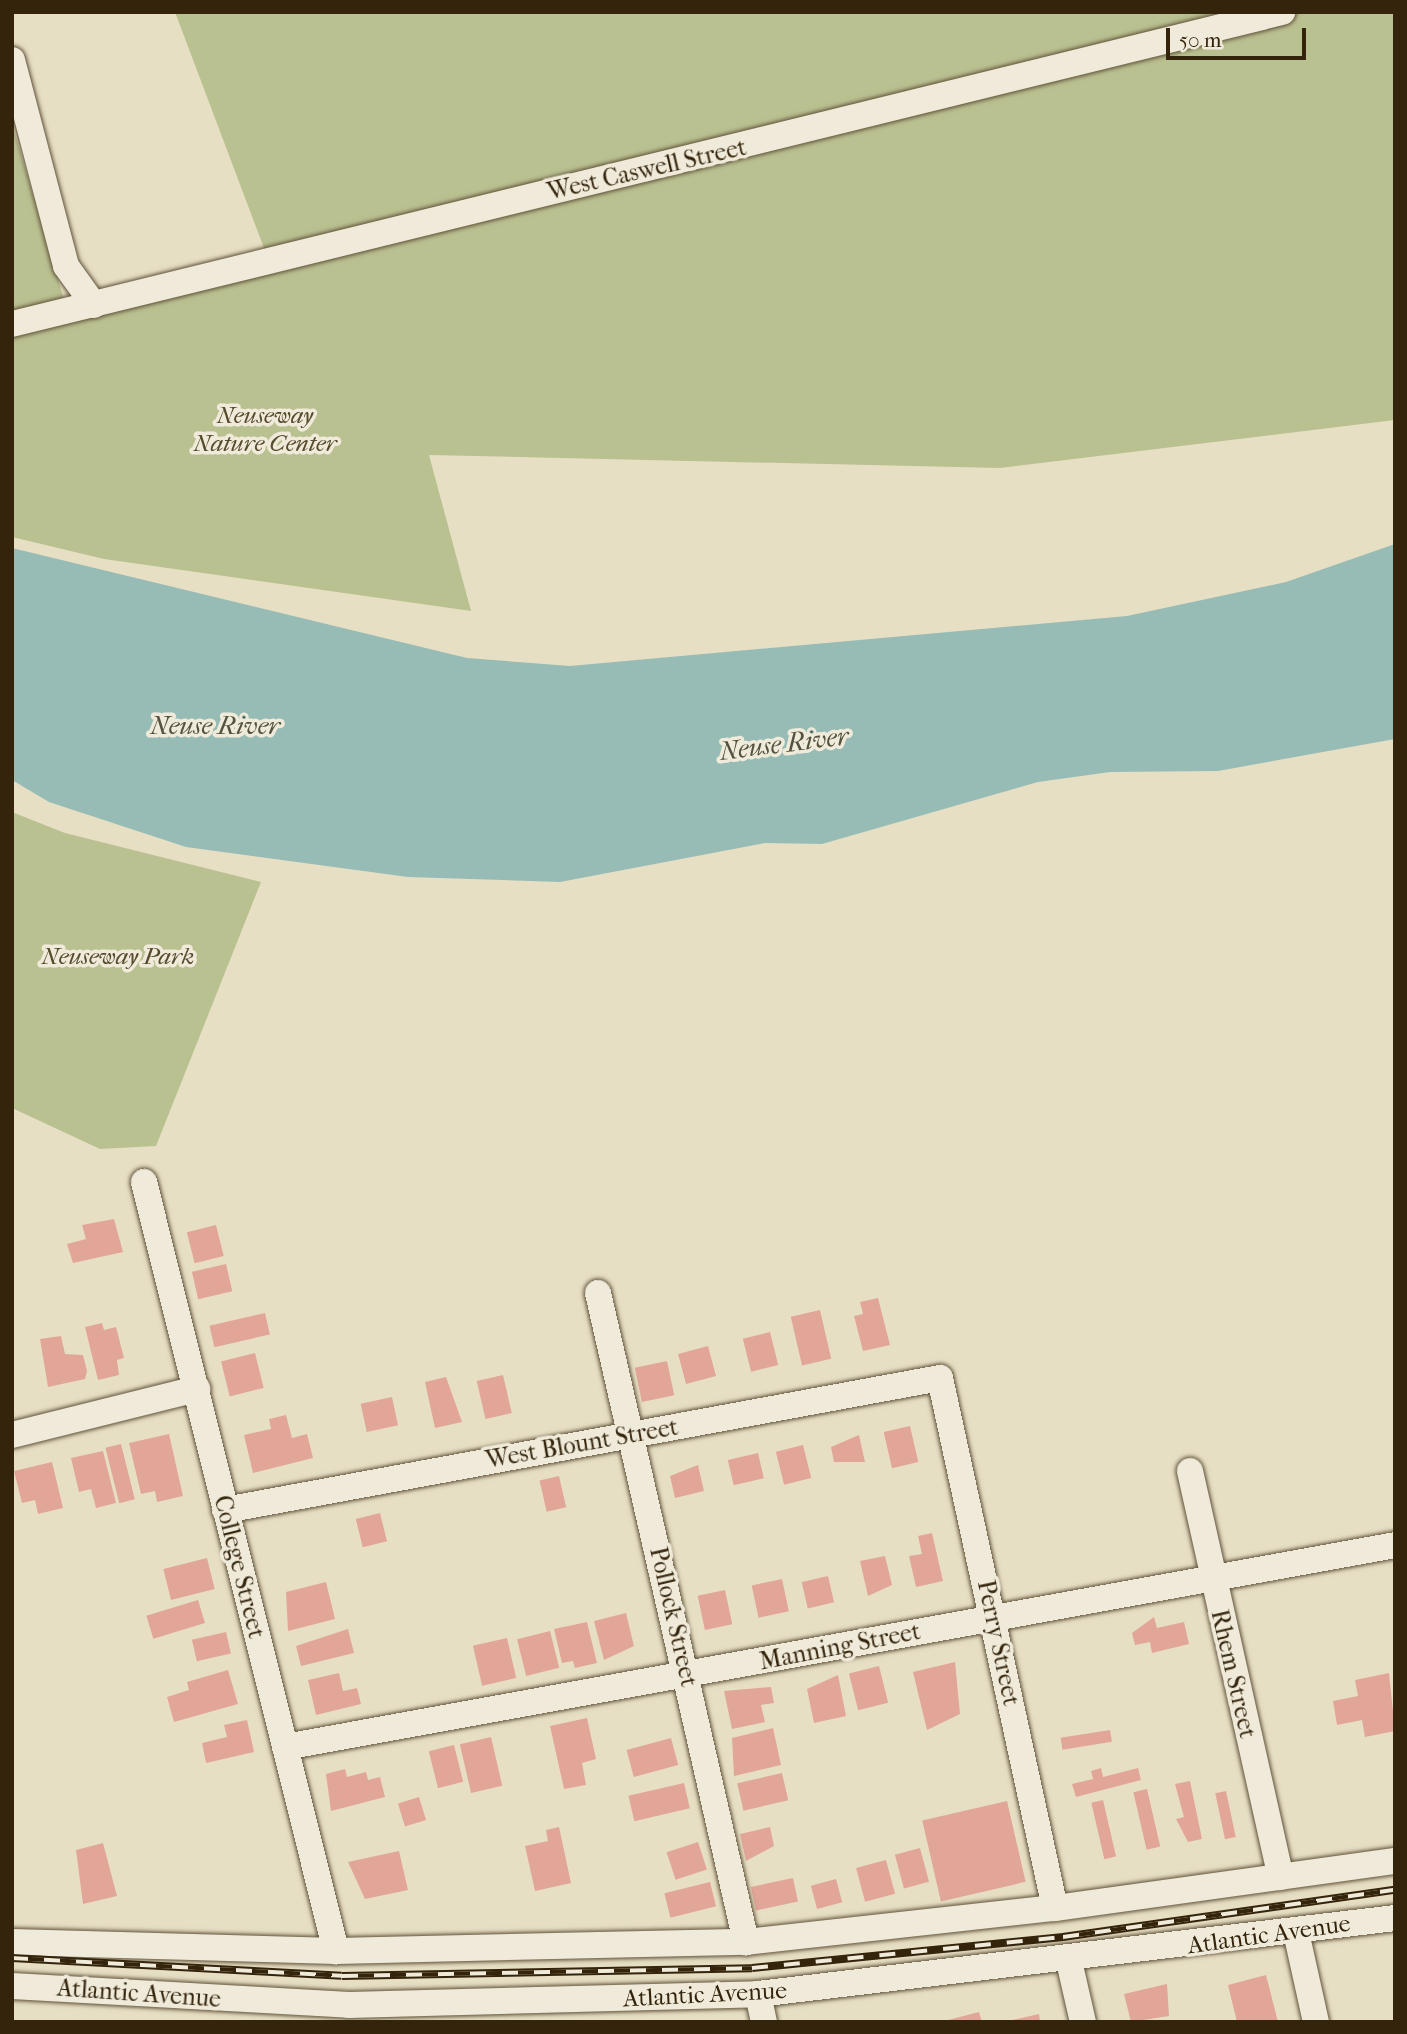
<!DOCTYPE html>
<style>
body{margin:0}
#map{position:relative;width:1407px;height:2034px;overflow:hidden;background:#e7dfc4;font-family:"IM FELL French Canon",serif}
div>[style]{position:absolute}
.green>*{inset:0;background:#bac191}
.water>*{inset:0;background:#97bcb6}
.building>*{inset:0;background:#e2a699;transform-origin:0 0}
.roads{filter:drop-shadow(0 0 2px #61533a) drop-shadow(0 0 2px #61533a)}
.minor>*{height:26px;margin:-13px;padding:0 13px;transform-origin:13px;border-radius:13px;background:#efead9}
.rail>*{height:8px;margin-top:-4px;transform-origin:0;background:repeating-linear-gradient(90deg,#efead9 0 16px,#34240c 0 32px);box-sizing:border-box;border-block:2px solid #34240c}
span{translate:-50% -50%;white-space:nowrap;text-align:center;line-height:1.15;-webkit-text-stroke:7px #efead9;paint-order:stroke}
.street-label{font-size:24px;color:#34240c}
.park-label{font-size:24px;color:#564b2d;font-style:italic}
.water-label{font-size:26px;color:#52523f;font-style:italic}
.frame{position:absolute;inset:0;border:14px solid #34240c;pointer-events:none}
.scale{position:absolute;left:1166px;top:28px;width:140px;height:32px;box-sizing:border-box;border:4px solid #34240c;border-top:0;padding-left:9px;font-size:21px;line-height:24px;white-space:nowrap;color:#34240c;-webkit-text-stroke:5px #efead9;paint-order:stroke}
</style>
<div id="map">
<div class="green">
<div style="clip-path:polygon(175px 12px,1395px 12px,1395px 420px,1000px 468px,429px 455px,471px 611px,104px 559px,12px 537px,12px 124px,70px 320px,273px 272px)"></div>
<div style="clip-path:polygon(12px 812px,65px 833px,261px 882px,156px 1146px,100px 1149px,12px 1108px)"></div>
</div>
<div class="water">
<div style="clip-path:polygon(1395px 544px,1395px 739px,1218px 771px,1110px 772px,1038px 782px,822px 844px,765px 843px,560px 882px,408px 877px,186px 847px,49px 802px,12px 780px,12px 548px,467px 658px,570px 666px,1127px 616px,1286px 582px)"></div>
</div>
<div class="building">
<div style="clip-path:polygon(114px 1219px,123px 1252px,73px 1263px,67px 1244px,86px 1239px,82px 1225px)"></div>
<div style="left:216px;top:1225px;width:32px;height:30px;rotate:76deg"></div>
<div style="left:226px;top:1264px;width:28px;height:35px;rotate:77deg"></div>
<div style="clip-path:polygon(878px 1298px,890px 1345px,863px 1351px,854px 1316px,863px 1314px,860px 1302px)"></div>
<div style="left:820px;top:1310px;width:50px;height:30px;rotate:77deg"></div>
<div style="left:265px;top:1313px;width:22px;height:57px;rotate:77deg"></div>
<div style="clip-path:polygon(102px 1323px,104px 1330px,116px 1327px,124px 1358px,117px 1360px,119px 1375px,98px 1380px,85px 1327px)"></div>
<div style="left:770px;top:1332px;width:34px;height:28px;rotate:76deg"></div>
<div style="clip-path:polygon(61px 1336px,65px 1354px,83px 1355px,87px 1371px,85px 1379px,48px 1387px,40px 1339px)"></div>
<div style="left:708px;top:1346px;width:31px;height:31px;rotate:75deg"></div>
<div style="left:255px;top:1353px;width:36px;height:35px;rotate:76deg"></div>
<div style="left:667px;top:1361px;width:35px;height:33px;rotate:78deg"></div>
<div style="left:503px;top:1375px;width:39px;height:27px;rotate:77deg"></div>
<div style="clip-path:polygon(446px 1377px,462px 1422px,435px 1428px,425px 1382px)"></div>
<div style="left:392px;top:1397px;width:29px;height:32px;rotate:78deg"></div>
<div style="clip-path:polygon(286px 1415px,292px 1438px,307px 1434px,313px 1458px,253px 1473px,244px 1435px,271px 1429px,269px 1419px)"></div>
<div style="left:910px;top:1426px;width:37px;height:27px;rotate:77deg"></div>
<div style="clip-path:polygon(169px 1434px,183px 1496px,157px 1502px,155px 1491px,141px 1494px,129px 1443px)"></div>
<div style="clip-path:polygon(859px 1435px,865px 1462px,834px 1462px,831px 1447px)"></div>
<div style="left:121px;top:1444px;width:57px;height:16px;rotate:76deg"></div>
<div style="left:803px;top:1445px;width:34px;height:28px;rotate:76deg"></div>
<div style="clip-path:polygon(103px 1451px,116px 1503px,96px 1508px,91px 1489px,79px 1492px,71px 1458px)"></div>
<div style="left:758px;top:1453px;width:26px;height:31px;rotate:77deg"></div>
<div style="clip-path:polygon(52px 1462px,63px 1508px,38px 1514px,35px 1500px,22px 1503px,14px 1471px)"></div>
<div style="clip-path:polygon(698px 1465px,704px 1491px,675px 1498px,670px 1476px)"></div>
<div style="left:559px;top:1476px;width:32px;height:20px;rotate:77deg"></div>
<div style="left:380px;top:1513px;width:29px;height:25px;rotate:76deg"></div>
<div style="clip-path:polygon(932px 1533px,943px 1581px,916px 1587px,909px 1556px,922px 1554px,918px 1536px)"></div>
<div style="clip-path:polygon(885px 1556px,892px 1585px,868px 1596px,860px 1561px)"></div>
<div style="left:207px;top:1558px;width:32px;height:45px;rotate:76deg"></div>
<div style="left:828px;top:1576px;width:27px;height:27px;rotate:77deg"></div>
<div style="left:782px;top:1579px;width:33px;height:31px;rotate:78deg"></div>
<div style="clip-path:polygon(326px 1582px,335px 1619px,288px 1631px,286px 1592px)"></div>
<div style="left:725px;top:1590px;width:35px;height:28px;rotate:78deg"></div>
<div style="left:198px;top:1600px;width:24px;height:54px;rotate:73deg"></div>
<div style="clip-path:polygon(626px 1613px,634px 1646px,604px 1660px,594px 1621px)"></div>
<div style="clip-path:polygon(1154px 1617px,1157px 1628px,1184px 1622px,1189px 1644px,1152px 1653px,1150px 1642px,1135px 1645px,1132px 1633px)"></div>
<div style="clip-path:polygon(587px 1622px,597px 1663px,575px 1668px,573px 1661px,562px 1663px,554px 1629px)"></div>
<div style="clip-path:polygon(348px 1629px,354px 1653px,301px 1666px,296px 1646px)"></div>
<div style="left:550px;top:1631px;width:38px;height:34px;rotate:76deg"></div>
<div style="left:226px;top:1632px;width:22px;height:35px;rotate:77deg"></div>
<div style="left:507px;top:1638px;width:41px;height:35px;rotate:77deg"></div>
<div style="clip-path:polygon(955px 1662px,960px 1714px,927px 1730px,913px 1672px)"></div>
<div style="left:879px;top:1666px;width:38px;height:31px;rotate:76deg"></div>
<div style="clip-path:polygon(228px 1670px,238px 1704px,174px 1722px,167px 1697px,189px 1690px,187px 1682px)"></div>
<div style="clip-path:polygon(339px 1673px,343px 1691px,357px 1688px,361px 1704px,316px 1715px,308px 1680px)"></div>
<div style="clip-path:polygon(1389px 1673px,1395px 1731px,1365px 1737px,1362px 1720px,1337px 1725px,1333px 1701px,1358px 1696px,1355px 1680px)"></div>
<div style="clip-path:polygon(838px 1675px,846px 1716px,814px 1723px,807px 1689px)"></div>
<div style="clip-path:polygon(771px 1687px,774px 1703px,761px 1705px,765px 1722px,732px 1729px,724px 1691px)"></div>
<div style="clip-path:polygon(587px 1718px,596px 1759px,582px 1763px,586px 1785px,564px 1789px,550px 1726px)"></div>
<div style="clip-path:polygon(247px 1720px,254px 1752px,206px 1763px,202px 1743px,227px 1737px,224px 1725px)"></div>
<div style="clip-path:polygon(773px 1728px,781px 1765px,734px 1776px,732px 1738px)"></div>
<div style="left:1110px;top:1730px;width:12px;height:50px;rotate:81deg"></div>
<div style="left:491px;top:1737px;width:50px;height:32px;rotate:77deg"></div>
<div style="left:671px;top:1738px;width:28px;height:46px;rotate:75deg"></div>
<div style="left:454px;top:1745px;width:38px;height:26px;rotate:76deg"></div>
<div style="clip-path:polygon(1101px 1768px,1103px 1777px,1138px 1768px,1141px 1780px,1076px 1797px,1072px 1784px,1093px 1779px,1091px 1771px)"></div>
<div style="clip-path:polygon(345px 1769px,347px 1777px,366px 1772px,368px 1780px,380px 1777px,385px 1797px,331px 1811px,326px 1774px)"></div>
<div style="left:782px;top:1773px;width:28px;height:46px;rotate:77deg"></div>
<div style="clip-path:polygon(1190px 1781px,1202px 1839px,1188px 1842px,1176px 1819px,1184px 1817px,1175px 1784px)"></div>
<div style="left:684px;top:1783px;width:26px;height:57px;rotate:77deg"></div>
<div style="left:1147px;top:1789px;width:59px;height:14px;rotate:77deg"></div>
<div style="left:1226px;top:1791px;width:47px;height:11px;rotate:78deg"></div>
<div style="left:419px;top:1797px;width:24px;height:22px;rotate:73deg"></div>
<div style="left:1103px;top:1800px;width:58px;height:12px;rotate:77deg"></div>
<div style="left:1007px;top:1801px;width:83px;height:87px;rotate:77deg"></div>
<div style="clip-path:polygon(559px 1827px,571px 1883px,535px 1891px,525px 1846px,548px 1841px,546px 1830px)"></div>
<div style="clip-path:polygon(770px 1827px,774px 1846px,746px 1861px,740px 1834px)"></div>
<div style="left:698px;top:1842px;width:29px;height:33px;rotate:72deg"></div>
<div style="clip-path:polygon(103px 1843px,117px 1896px,83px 1904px,76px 1850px)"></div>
<div style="left:920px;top:1848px;width:35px;height:26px;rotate:75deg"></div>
<div style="clip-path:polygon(399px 1851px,408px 1890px,365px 1899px,348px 1862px)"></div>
<div style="left:886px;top:1860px;width:35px;height:31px;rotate:75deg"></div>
<div style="left:793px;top:1878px;width:24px;height:43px;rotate:78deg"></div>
<div style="left:836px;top:1879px;width:24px;height:26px;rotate:75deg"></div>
<div style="left:710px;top:1882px;width:25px;height:47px;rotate:76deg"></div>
<div style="clip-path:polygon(1266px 1975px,1278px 2022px,1237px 2022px,1228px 1985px)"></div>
<div style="clip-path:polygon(1167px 1984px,1169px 2016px,1131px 2022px,1124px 1994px)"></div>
<div style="clip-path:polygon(979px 2012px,982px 2022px,944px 2022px,944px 2021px)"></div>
<div style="clip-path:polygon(1039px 2014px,1040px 2022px,1008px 2022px,1008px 2021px)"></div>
</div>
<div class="roads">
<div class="minor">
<div style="left:12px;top:60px;width:213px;rotate:75.3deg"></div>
<div style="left:66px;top:266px;width:48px;rotate:54.3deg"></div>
<div style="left:12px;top:324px;width:1308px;rotate:-13.8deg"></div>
<div style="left:144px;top:1182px;width:793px;rotate:75.98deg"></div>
<div style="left:598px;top:1293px;width:666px;rotate:77.15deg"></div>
<div style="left:12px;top:1435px;width:191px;rotate:-14deg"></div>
<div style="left:1190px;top:1471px;width:416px;rotate:77.4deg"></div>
<div style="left:225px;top:1510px;width:727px;rotate:-10.46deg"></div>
<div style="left:940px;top:1378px;width:542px;rotate:77.76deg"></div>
<div style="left:285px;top:1747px;width:1128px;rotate:-10.31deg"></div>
<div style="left:1296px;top:1932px;width:92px;rotate:77.5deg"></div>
<div style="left:12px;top:1942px;width:324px;rotate:1.6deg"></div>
<div style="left:336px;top:1951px;width:410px;rotate:-1.3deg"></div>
<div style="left:746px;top:1942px;width:311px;rotate:-6.3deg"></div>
<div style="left:1055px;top:1908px;width:343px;rotate:-7.9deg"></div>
<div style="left:1069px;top:1961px;width:63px;rotate:77.1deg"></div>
<div style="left:12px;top:1986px;width:338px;rotate:3.2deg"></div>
<div style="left:349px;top:2005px;width:409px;rotate:-1.5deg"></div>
<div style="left:758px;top:1994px;width:642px;rotate:-6.8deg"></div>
<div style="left:758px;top:1994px;width:29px;rotate:78deg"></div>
</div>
</div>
<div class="rail">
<div style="left:12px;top:1958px;width:330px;rotate:3.1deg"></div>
<div style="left:342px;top:1976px;width:410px;rotate:-1.1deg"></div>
<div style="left:752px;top:1968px;width:313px;rotate:-5.7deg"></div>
<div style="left:1063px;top:1937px;width:335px;rotate:-8.1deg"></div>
</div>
<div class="street-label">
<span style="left:647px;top:170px;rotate:-13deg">West Caswell Street</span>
<span style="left:582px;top:1444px;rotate:-10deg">West Blount Street</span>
<span style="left:239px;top:1567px;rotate:76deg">College Street</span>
<span style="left:673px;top:1617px;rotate:77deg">Pollock Street</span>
<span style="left:998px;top:1643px;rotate:78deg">Perry Street</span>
<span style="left:840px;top:1647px;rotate:-11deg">Manning Street</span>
<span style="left:1233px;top:1674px;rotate:77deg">Rhem Street</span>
<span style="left:1269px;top:1935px;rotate:-8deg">Atlantic Avenue</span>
<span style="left:139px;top:1994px;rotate:4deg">Atlantic Avenue</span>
<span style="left:705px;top:1995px;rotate:-3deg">Atlantic Avenue</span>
</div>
<div class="park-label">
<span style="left:265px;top:430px">Neuseway<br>Nature Center</span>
<span style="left:118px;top:957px">Neuseway Park</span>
</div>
<div class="water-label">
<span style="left:215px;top:726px">Neuse River</span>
<span style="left:784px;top:744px;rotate:-7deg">Neuse River</span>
</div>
<div class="frame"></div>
<div class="scale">50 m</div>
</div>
